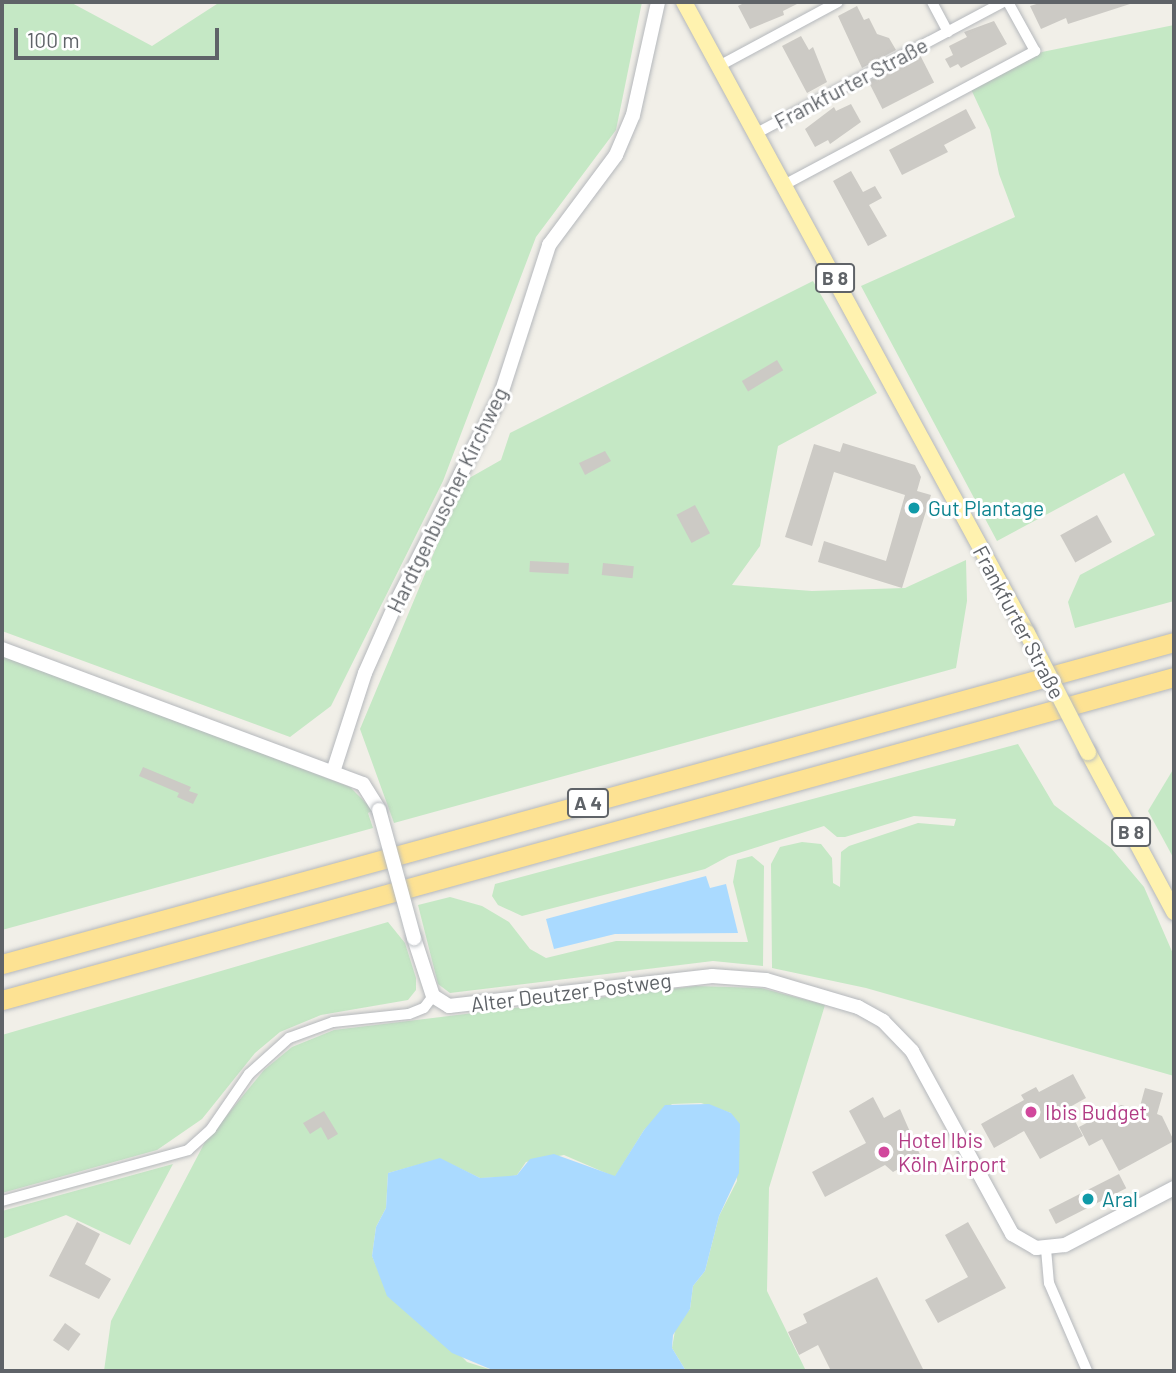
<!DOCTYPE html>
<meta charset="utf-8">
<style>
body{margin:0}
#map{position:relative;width:1176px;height:1373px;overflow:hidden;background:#f1efe8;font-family:Barlow,sans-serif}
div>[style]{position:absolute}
.green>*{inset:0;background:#c5e8c5}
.water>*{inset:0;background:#aadaff}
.building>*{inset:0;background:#cccac5;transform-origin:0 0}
.roads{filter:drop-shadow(0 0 2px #b5b8bc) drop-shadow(0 0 2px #b5b8bc)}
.street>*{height:10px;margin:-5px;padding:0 5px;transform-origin:5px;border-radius:5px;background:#fff}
.secondary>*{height:14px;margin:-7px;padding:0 7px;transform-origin:7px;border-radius:7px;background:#fff}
.primary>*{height:16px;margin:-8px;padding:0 8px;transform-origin:8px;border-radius:8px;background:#fff2af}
.highway>*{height:19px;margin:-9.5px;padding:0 9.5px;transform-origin:9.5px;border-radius:9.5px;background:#fde293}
.bridges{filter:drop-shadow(0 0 2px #b6babf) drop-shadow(0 0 2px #b6babf)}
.secondary-bridge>*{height:14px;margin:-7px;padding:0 7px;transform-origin:7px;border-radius:7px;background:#fff}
.primary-bridge>*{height:16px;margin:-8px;padding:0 8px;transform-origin:8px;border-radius:8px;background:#fff2af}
.dots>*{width:19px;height:19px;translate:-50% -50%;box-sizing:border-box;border:4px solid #fff;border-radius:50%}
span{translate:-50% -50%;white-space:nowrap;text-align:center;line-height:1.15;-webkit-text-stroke:6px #fff;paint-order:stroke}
.shield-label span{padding:2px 5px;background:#fff;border:2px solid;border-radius:5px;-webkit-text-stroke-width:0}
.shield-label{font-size:19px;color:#5f6368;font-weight:700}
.street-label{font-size:21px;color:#5f6368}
.culture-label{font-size:21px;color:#0d838f}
.left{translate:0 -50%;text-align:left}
.hotel-label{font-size:21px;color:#b23c85}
.frame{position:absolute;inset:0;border:4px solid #5f6368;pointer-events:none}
.scale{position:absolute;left:14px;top:28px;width:205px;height:32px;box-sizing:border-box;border:4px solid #5f6368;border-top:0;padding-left:9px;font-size:21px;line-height:24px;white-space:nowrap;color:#5f6368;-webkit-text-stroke:5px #fff;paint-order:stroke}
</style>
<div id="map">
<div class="green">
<div style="clip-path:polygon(2px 2px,70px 2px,152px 46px,220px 2px,642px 2px,616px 130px,536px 237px,443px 481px,331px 706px,290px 737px,2px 631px)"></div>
<div style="clip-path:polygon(1174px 25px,1174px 601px,1075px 628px,1068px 602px,1080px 575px,1155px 535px,1124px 473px,997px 541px,861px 286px,1015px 217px,999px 174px,990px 130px,970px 87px,1042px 52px)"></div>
<div style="clip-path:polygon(813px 281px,877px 393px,778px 446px,760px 546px,732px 585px,812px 591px,905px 588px,966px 560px,967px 601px,956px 668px,394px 823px,360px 729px,464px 481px,501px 460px,510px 433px)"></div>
<div style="clip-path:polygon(2px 655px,350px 787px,373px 810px,368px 813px,373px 828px,2px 930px)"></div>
<div style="clip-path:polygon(1018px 744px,1054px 805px,1111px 848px,1144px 887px,1174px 956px,1174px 1076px,866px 988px,772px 968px,771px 864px,780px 847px,802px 842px,821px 844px,832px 858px,833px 883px,840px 887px,841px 852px,849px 846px,918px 823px,954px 826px,956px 819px,914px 816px,845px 837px,837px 837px,824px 826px,729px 856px,705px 869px,522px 916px,498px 905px,492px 896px,495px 884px)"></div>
<div style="clip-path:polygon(1174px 768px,1174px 859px,1148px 811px)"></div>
<div style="clip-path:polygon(752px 856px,764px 866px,763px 966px,713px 961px,450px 993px,438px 984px,418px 905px,450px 897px,482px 906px,509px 922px,530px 949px,546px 958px,616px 941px,748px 942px,733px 882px,737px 860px)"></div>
<div style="clip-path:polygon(388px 922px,405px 943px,416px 978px,416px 990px,408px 1000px,321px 1015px,280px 1032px,255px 1053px,202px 1119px,157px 1150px,2px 1193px,2px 1035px)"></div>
<div style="clip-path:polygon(696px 986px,761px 988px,825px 1005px,769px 1188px,767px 1291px,806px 1371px,686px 1371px,672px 1348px,676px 1325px,690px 1309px,693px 1286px,705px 1271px,719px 1216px,737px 1181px,731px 1113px,701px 1103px,672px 1104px,644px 1130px,615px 1177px,564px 1155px,526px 1162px,517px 1175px,509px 1177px,480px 1178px,440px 1159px,388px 1173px,386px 1208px,376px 1227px,372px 1256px,378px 1270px,467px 1362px,495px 1371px,104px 1371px,111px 1321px,205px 1142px,264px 1070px,292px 1047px,334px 1030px)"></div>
<div style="clip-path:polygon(173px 1164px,130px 1245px,66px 1215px,2px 1239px,2px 1211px)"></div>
</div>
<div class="water">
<div style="clip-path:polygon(706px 876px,710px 888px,726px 884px,738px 933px,615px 934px,554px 949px,546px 919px)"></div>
<div style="clip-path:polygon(709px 1104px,731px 1113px,740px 1124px,739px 1173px,719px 1216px,705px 1271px,693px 1286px,690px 1309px,673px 1335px,672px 1348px,686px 1371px,495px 1371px,452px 1353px,387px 1296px,372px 1256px,376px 1227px,386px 1208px,388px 1173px,440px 1158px,480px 1178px,509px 1176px,517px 1175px,530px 1159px,554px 1154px,615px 1176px,644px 1130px,665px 1105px)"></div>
</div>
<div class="building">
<div style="clip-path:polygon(746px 2px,801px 2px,783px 11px,784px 15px,750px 29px,738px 6px)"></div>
<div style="clip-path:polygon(1043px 2px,1129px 2px,1130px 4px,1068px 24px,1066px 18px,1041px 29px,1030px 6px)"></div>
<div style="clip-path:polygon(857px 6px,864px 20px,869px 18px,877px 34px,889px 38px,896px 50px,862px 68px,838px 16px)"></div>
<div style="clip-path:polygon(994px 21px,1007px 44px,961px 68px,958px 64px,950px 68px,945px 59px,953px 55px,949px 46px,967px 37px,964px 32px)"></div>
<div style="clip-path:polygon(801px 36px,809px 50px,813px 47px,827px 82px,807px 93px,782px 46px)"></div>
<div style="left:920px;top:55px;width:31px;height:58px;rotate:63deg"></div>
<div style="clip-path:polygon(851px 104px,861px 122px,830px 144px,828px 140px,815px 147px,805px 129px,834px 107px,836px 111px)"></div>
<div style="clip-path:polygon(966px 109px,976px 128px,944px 145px,948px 152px,902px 175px,889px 150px)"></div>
<div style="clip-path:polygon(851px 171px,863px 192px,875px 186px,882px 198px,869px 205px,887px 236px,868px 246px,833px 181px)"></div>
<div style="left:777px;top:360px;width:12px;height:41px;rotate:59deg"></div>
<div style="clip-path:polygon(843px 443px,915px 465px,921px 477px,917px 491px,931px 495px,902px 588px,818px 562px,824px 541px,886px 561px,905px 495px,834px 472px,812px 546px,785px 537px,814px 444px,840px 452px)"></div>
<div style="clip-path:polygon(605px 451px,611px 461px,585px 475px,579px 463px)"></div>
<div style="left:695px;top:505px;width:32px;height:21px;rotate:62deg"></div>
<div style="left:1097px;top:515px;width:31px;height:42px;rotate:61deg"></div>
<div style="left:530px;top:561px;width:39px;height:11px;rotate:3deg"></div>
<div style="left:603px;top:563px;width:31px;height:12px;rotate:6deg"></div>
<div style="clip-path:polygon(143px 767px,191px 787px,189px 791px,198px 794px,193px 804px,177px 797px,179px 793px,139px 776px)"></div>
<div style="clip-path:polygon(1073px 1074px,1086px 1098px,1068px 1108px,1083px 1136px,1040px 1159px,1024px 1131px,994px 1148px,981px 1124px,1024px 1100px,1021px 1095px,1036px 1087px,1039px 1092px)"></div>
<div style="clip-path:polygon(1145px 1088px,1163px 1093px,1157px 1114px,1162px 1116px,1174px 1141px,1119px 1171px,1102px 1139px,1089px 1146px,1079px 1127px,1121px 1105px,1139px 1110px)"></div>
<div style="clip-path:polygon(873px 1097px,884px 1118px,900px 1109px,921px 1157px,893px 1172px,885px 1165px,825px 1197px,812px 1172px,866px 1143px,849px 1111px)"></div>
<div style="clip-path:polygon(324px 1111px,338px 1134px,328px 1140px,321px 1127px,310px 1134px,303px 1123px)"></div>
<div style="left:1119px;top:1174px;width:16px;height:79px;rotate:63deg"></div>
<div style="clip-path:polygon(77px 1222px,100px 1234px,85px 1264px,111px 1279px,99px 1299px,49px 1276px)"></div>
<div style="clip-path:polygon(968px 1222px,1006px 1288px,938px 1323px,925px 1300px,968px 1277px,945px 1235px)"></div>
<div style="clip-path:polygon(877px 1277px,924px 1371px,831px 1371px,818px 1345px,799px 1355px,788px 1332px,807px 1323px,803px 1314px)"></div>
<div style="left:65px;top:1323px;width:19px;height:21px;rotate:35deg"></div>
</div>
<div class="roads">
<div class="street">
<div style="left:932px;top:2px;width:34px;rotate:62deg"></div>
<div style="left:719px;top:66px;width:135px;rotate:-28.3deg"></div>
<div style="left:755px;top:134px;width:281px;rotate:-28deg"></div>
<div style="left:784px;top:185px;width:285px;rotate:-28.1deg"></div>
<div style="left:1035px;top:51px;width:56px;rotate:-118.9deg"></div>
<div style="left:2px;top:1201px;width:193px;rotate:-15.3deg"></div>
<div style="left:188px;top:1150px;width:31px;rotate:-42deg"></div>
<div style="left:211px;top:1129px;width:67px;rotate:-55.4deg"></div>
<div style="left:249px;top:1074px;width:54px;rotate:-42deg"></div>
<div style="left:289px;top:1038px;width:47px;rotate:-20deg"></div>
<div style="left:333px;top:1022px;width:76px;rotate:-6deg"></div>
<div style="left:409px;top:1014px;width:16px;rotate:-22deg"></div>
<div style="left:424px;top:1008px;width:15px;rotate:-53deg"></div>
<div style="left:1046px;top:1249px;width:34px;rotate:85deg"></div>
<div style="left:1049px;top:1283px;width:96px;rotate:66.6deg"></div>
</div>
<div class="secondary">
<div style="left:2px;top:649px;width:385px;rotate:20.5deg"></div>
<div style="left:363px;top:784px;width:31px;rotate:58deg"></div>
<div style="left:333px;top:772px;width:104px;rotate:-72.1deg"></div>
<div style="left:365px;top:673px;width:77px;rotate:-66.1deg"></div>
<div style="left:396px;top:603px;width:234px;rotate:-63.3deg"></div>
<div style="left:501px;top:394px;width:157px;rotate:-72.1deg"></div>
<div style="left:549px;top:245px;width:112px;rotate:-53.3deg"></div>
<div style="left:616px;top:155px;width:43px;rotate:-67deg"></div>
<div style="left:633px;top:115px;width:116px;rotate:-77.5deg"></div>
<div style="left:414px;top:938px;width:61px;rotate:71.9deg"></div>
<div style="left:433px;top:996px;width:19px;rotate:32deg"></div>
<div style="left:449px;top:1006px;width:265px;rotate:-6.5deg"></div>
<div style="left:712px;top:976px;width:54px;rotate:4.2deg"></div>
<div style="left:766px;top:980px;width:96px;rotate:16.4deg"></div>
<div style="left:858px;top:1007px;width:29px;rotate:29deg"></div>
<div style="left:883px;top:1021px;width:42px;rotate:46deg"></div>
<div style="left:912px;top:1051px;width:209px;rotate:61.3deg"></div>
<div style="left:1012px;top:1234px;width:28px;rotate:30deg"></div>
<div style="left:1036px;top:1248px;width:29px;rotate:-6deg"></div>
<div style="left:1065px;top:1245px;width:123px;rotate:-27.6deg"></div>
</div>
<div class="primary">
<div style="left:684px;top:2px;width:718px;rotate:61.47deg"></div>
<div style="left:1088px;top:752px;width:182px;rotate:61.7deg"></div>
</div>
<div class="highway">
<div style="left:2px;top:964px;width:1215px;rotate:-15.36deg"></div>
<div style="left:2px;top:1000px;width:1216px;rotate:-15.41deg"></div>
</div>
</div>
<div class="bridges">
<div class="secondary-bridge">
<div style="left:379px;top:810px;width:133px;rotate:74.7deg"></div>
</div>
<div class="primary-bridge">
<div style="left:1027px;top:633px;width:134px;rotate:62.9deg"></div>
</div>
</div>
<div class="dots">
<div style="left:914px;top:508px;background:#0f9aa8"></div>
<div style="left:1031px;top:1112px;background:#d1479c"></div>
<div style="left:884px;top:1152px;background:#d1479c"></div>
<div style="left:1088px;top:1199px;background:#0f9aa8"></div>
</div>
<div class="shield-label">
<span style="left:835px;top:278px">B 8</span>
<span style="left:588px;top:803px">A 4</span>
<span style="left:1131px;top:832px">B 8</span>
</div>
<div class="street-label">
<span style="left:851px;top:83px;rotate:-28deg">Frankfurter Straße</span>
<span style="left:447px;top:500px;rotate:-64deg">Hardtgenbuscher Kirchweg</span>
<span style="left:1019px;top:622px;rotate:62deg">Frankfurter Straße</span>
<span style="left:571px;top:992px;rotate:-7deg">Alter Deutzer Postweg</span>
</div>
<div class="culture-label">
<span class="left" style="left:928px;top:508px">Gut Plantage</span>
<span class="left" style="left:1102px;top:1199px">Aral</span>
</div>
<div class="hotel-label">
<span class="left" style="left:1045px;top:1112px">Ibis Budget</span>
<span class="left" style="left:898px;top:1152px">Hotel Ibis<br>Köln Airport</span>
</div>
<div class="frame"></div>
<div class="scale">100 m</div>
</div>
